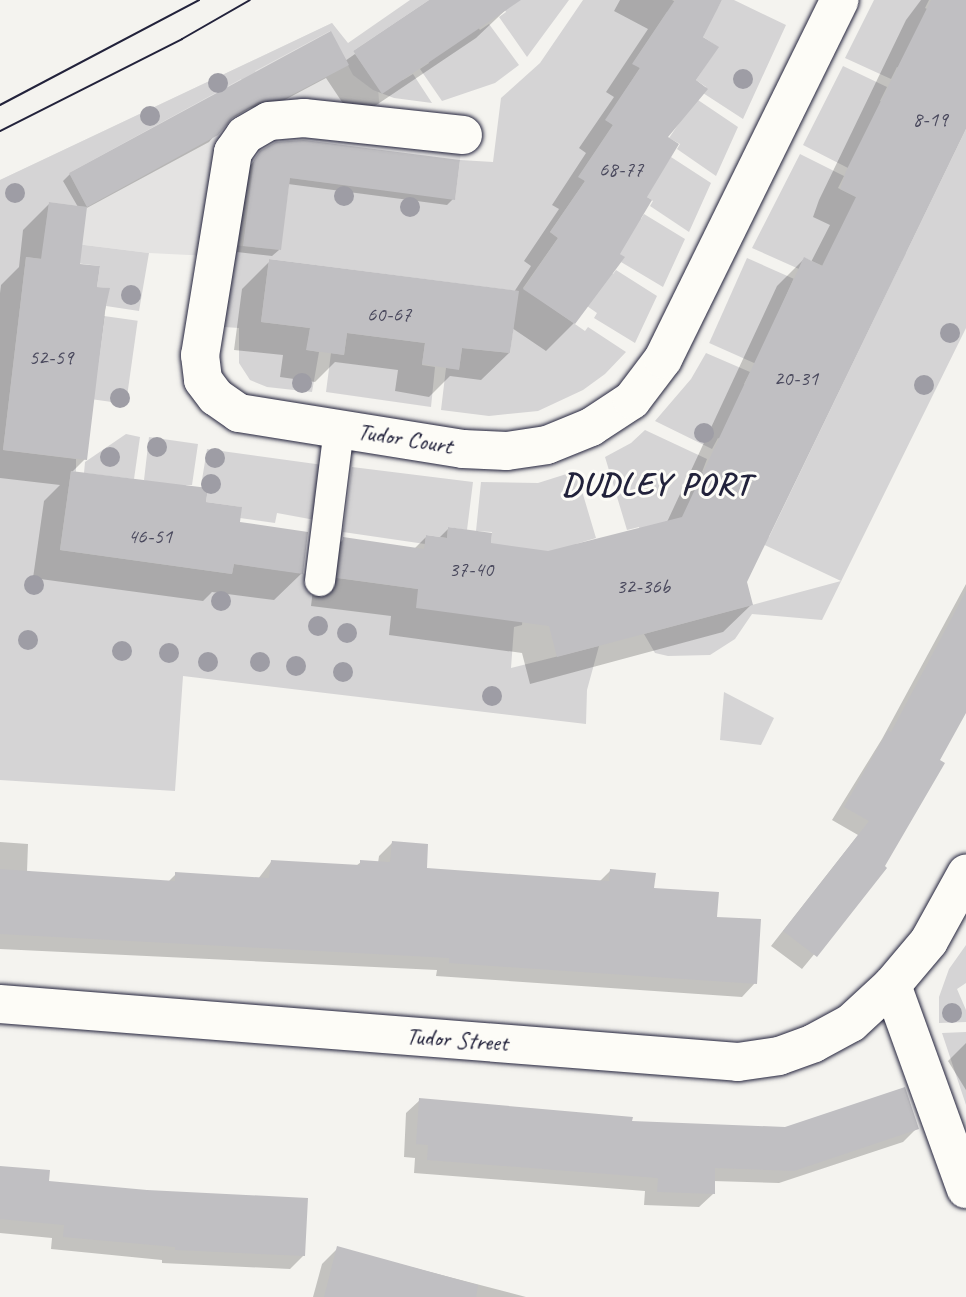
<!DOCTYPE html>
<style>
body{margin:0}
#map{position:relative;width:966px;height:1297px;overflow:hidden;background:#f4f3ef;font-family:Caveat,sans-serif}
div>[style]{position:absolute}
.built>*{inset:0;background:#e4e3e2}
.green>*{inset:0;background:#d5d4d5;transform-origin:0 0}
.shadow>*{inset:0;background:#0003}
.building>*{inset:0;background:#c0bfc2}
.roads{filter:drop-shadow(0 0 2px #22223b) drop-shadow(0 0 2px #22223b)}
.lane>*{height:30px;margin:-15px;padding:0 15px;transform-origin:15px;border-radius:15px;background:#fdfcf7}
.street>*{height:38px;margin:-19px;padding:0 19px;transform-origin:19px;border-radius:19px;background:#fdfcf7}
.tram>*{height:2px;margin:-1px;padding:0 1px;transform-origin:1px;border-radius:1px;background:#22223b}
.trees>*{width:20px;height:20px;margin:-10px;border-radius:50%;background:#9e9da5}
span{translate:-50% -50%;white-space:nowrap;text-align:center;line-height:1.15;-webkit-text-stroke:6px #fdfcf7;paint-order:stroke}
.number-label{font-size:21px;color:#4a495d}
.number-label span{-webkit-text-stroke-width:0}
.street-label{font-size:24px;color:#22223b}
.district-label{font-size:32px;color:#22223b;font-weight:700;letter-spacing:2px}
</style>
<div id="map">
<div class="built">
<div style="clip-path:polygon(332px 23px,378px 88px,381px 125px,463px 135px,455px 200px,281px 250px,269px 259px,149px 253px,44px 240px,0 180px)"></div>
</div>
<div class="green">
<div style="clip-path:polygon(410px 0,429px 0,353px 51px,378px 87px,399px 74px,403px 80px,413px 74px,432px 103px,394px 98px,373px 90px,353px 75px,330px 31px,255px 71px,261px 82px,248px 90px,241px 79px,69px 173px,87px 207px,49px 202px,44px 240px,149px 253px,139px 311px,106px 306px,108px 288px,97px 287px,100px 266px,26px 257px,3px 450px,76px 459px,76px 472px,71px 471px,60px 550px,232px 574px,234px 564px,418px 589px,491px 543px,492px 532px,476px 531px,481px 482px,538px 483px,576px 471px,596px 538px,576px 544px,578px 556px,527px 569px,522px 625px,514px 627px,511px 668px,599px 646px,587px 690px,586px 724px,183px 676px,175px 791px,0 780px,0 180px,332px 23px,348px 43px)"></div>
<div style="clip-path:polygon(512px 0,569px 0,527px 57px,499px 17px,506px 12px,503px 6px)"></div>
<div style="clip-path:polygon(583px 0,672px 0,702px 16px,718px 7px,722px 0,734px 0,786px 25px,743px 119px,703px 93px,706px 87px,696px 80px,718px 47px,667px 12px,633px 63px,640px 68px,606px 120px,613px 125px,579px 176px,585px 181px,550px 232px,558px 238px,523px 288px,585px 331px,588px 327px,626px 352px,605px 374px,583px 390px,538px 411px,489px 416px,441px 410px,446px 368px,459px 369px,462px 348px,510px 353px,518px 291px,269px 259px,261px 322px,310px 328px,307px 350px,319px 352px,312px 392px,267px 387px,250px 380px,239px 363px,239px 328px,224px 327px,233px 245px,280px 250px,290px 178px,455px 199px,460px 160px,493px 162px,501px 98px,540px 63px)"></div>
<div style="clip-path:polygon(874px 0,929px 0,925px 8px,943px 17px,914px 76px,897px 67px,891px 79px,845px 58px)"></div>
<div style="clip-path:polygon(475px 23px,480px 30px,489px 24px,519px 65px,495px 83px,442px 101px,420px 69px,429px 63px,425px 57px)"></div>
<div style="clip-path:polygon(843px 66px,887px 87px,880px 101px,898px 110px,848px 168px,803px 145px)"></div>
<div style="clip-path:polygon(698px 100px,738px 127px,716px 176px,677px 149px,680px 144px,669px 138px,692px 104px)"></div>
<div style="clip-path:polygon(966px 129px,966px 328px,822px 620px,752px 614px,735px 639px,710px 655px,668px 656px,655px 653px,644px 634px,841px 581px,712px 520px,642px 539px,639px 527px,627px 530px,605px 457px,631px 443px,645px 430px,707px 459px,702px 472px,719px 480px,707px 506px,769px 537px,902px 261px,823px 266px,805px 258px,799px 269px,752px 248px,800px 154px,844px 176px,838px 188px,856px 197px,906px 253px)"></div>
<div style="clip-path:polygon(671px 157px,711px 183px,689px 232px,650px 206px,653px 201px,643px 194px)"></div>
<div style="clip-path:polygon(644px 214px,685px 239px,663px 287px,621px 262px,624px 257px,614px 250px,637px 216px,641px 219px)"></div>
<div style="left:747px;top:258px;width:51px;height:93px;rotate:24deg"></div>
<div style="clip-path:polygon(616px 270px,657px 296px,635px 343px,594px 318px,597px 313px,587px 306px,610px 272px,613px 274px)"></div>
<div style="left:104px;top:316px;width:34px;height:84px;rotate:8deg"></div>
<div style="clip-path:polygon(347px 333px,425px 343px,422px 365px,435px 367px,431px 407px,326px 392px,331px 353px,344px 355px)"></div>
<div style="clip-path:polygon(706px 353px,750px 372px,744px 384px,761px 393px,735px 446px,718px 438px,712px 449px,655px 421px,691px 379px)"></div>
<div style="clip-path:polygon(126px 434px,140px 437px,134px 479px,84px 473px,85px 462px)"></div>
<div style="clip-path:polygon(149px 437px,198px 444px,192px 485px,186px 485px,183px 501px,144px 480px)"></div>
<div style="clip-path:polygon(207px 449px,323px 465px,315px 520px,277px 513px,275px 523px,240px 518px,241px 507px,206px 502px,208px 488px,201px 486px)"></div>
<div style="clip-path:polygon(352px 467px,473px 482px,467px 530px,448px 527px,447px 538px,426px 535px,425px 544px,343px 532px)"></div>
<div style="clip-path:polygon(724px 692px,774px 718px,761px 745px,720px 740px)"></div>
<div style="clip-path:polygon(966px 945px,966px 983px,957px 989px,966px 1010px,966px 1022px,939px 1023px,939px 997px,949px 969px)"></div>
<div style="clip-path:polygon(966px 1032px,966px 1105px,942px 1033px)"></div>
</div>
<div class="shadow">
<div style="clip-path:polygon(432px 0,516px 0,476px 38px,354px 120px,326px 78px,277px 104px,250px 108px,227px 121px,209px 142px,85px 209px,78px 265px,95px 288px,108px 290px,85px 459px,71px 473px,204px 504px,238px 524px,302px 573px,274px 600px,212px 592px,203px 601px,33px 578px,44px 501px,60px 485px,0 478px,0 293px,1px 285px,19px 267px,23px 230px,49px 204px,78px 207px,63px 181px,70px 174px,345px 61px)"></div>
<div style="clip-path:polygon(620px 0,720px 0,701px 37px,694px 81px,574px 323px,546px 351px,512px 328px,509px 353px,481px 380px,450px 376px,429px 397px,395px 391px,398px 370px,335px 362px,315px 382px,280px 377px,283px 355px,234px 350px,242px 289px,270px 261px,514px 292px,531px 266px,524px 261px,559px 209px,552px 205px,586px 153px,579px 148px,614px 97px,606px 92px,648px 29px,614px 11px)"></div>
<div style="clip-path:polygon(921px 0,966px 0,966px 125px,745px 582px,751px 605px,723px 632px,530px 684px,522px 653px,389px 635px,391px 616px,311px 606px,316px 566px,344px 539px,414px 549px,427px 536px,439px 538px,448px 529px,489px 544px,548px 553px,667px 522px,777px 286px,804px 259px,811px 262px,830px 225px,813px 217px,819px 200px,906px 20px)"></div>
<div style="clip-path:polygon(261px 153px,453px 199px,447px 205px,288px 184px,279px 250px,272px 256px,237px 252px,248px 168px)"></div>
<div style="clip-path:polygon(966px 584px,966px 709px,883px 866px,885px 868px,802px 969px,771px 946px,858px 835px,832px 820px,882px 739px)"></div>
<div style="clip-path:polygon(0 842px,28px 844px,27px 872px,168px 882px,176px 874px,258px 879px,271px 862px,356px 866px,361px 862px,378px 863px,379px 856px,392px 843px,425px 870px,599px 882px,610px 871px,715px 918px,755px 983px,742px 997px,436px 976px,437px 970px,0 949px)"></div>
<div style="clip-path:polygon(966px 1043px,966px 1090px,948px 1061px)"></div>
<div style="clip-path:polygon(420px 1100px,631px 1123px,785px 1129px,917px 1128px,903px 1142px,779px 1183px,713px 1181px,713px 1194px,699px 1207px,644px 1205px,645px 1191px,414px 1173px,415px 1158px,404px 1157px,406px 1113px)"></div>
<div style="clip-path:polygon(0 1167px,47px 1183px,147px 1192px,304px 1255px,290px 1269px,162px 1263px,162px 1260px,51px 1249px,52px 1238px,0 1233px)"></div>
<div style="clip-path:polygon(338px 1248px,526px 1297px,313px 1297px,322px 1264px)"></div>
</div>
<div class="building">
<div style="clip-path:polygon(429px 0,521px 0,382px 94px,353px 51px)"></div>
<div style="clip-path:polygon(675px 0,722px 0,703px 37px,719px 47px,696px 80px,708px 89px,668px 137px,679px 144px,647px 197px,652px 200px,620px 254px,625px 257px,575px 324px,523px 289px,558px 238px,550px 232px,585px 181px,578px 177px,613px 125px,605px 120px,640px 68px,632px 64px)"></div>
<div style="clip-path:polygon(931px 0,966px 0,966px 129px,747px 582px,753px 605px,557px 657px,549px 626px,416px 608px,418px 589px,338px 578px,343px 537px,424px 549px,426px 535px,447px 538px,448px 527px,492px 533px,491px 543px,548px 551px,682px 517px,804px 257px,822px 266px,856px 197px,840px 189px,846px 171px)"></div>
<div style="clip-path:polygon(331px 31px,349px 65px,286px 98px,258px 102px,234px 116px,218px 135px,87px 207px,69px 173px)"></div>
<div style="clip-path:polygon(304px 140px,460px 160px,455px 200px,290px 178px,281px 250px,243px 246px,254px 160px,260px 151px,276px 142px)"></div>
<div style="clip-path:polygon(49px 202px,87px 207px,80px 264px,100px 266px,97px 287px,110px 288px,105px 310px,87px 460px,3px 450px,26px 257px,41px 259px)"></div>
<div style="clip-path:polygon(269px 259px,519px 291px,510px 353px,462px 348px,459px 370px,422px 364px,425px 343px,347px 333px,344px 355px,306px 350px,310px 328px,261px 322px)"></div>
<div style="clip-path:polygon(71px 471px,208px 488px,206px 502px,242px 507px,240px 522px,308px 532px,303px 574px,234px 564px,232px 574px,60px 550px)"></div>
<div style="clip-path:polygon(966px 591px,966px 713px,940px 760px,945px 763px,885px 866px,887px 868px,817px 957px,783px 931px,869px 821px,844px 807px,888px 730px,891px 732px)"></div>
<div style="clip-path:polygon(392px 841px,428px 844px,427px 868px,609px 881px,610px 869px,656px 873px,654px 888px,719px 892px,717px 917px,761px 919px,757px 984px,449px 963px,449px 958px,0 934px,0 869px,175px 881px,175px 872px,269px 878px,271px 860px,360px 865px,360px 860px,390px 862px)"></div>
<div style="clip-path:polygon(905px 1087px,919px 1129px,794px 1171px,715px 1168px,715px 1194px,657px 1192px,658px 1178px,427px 1160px,428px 1145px,416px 1144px,419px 1098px,633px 1117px,632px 1121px,785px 1127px)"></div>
<div style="clip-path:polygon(0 1166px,50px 1170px,49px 1181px,147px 1190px,308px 1198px,305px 1256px,175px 1250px,175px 1247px,63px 1237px,64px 1225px,0 1219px)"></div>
<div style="clip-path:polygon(337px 1246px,478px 1285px,476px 1297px,324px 1297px)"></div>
</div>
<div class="roads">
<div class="lane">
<div style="left:320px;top:581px;width:154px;rotate:-82.9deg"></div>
</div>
<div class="street">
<div style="left:463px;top:135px;width:160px;rotate:-173.9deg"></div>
<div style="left:304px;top:118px;width:35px;rotate:175deg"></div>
<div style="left:269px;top:121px;width:28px;rotate:150deg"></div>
<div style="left:245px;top:135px;width:21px;rotate:125deg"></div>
<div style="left:233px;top:152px;width:206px;rotate:99.2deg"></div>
<div style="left:200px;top:355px;width:25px;rotate:83deg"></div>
<div style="left:203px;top:380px;width:21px;rotate:53deg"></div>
<div style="left:216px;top:397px;width:28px;rotate:35deg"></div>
<div style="left:239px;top:413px;width:227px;rotate:9.1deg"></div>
<div style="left:463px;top:449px;width:44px;rotate:2.6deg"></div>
<div style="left:507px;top:451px;width:40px;rotate:-8.5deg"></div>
<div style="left:547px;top:445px;width:48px;rotate:-22.2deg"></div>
<div style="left:591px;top:427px;width:49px;rotate:-33.4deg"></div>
<div style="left:632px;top:400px;width:51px;rotate:-52.9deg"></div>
<div style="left:663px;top:359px;width:400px;rotate:-63.8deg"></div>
<div style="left:892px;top:985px;width:217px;rotate:70.1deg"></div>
<div style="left:0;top:1004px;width:740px;rotate:4.49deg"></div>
<div style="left:738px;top:1062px;width:41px;rotate:-8.3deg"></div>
<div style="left:779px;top:1056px;width:37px;rotate:-20deg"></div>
<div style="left:814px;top:1043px;width:42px;rotate:-28.4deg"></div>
<div style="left:851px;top:1023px;width:56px;rotate:-42.8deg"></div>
<div style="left:892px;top:985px;width:57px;rotate:-49.9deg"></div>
<div style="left:929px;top:941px;width:77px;rotate:-61.1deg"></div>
</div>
</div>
<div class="tram">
<div style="left:0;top:105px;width:225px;rotate:-27.8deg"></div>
<div style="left:0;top:131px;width:204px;rotate:-26.8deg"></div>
<div style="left:182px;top:39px;width:78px;rotate:-29.8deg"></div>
</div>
<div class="trees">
<div style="left:743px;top:79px"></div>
<div style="left:218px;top:83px"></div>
<div style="left:150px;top:116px"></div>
<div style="left:15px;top:193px"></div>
<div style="left:344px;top:196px"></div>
<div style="left:410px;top:207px"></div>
<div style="left:131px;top:295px"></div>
<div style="left:950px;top:333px"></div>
<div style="left:302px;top:383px"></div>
<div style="left:924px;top:385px"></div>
<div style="left:120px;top:398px"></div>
<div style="left:704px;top:433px"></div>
<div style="left:157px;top:447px"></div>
<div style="left:110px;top:457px"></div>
<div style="left:215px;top:458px"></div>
<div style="left:211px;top:484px"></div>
<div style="left:34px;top:585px"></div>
<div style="left:221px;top:601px"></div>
<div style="left:318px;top:626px"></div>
<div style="left:347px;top:633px"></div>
<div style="left:28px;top:640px"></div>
<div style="left:122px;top:651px"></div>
<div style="left:169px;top:653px"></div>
<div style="left:208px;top:662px"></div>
<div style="left:260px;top:662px"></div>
<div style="left:296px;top:666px"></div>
<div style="left:343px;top:672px"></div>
<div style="left:492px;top:696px"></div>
<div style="left:952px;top:1013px"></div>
</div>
<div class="number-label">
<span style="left:930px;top:119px">8-19</span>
<span style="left:621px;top:169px">68-77</span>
<span style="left:389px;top:314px">60-67</span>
<span style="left:51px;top:357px">52-59</span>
<span style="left:796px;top:378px">20-31</span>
<span style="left:150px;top:536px">46-51</span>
<span style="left:471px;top:569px">37-40</span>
<span style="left:643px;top:586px">32-36b</span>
</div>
<div class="street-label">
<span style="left:405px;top:439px;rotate:9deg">Tudor Court</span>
<span style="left:457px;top:1040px;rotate:4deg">Tudor Street</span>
</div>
<div class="district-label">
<span style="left:657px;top:484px">DUDLEY PORT</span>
</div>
</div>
